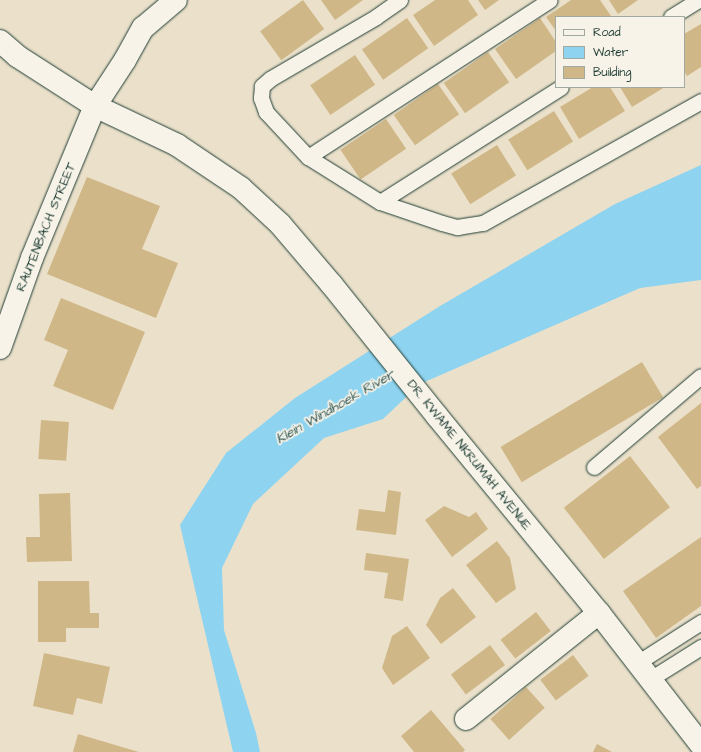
<!DOCTYPE html>
<style>
body{margin:0}
#map{position:relative;width:701px;height:752px;overflow:hidden;background:#ebe1cb;font-family:"Architects Daughter",sans-serif}
div>[style]{position:absolute}
.water>*{inset:0;background:#8ed3ef}
.building>*{inset:0;background:#d0b787;transform-origin:0 0}
.roads{filter:drop-shadow(0 0 1px #1f3d34) drop-shadow(0 0 1px #1f3d34)}
.lane>*{height:15px;margin:-7.5px;padding:0 7.5px;transform-origin:7.5px;border-radius:7.5px;background:#f7f3e8}
.street>*{height:22px;margin:-11px;padding:0 11px;transform-origin:11px;border-radius:11px;background:#f7f3e8}
.secondary>*{height:22px;margin:-11px;padding:0 11px;transform-origin:11px;border-radius:11px;background:#f7f3e8}
span{translate:-50% -50%;white-space:nowrap;text-align:center;line-height:1.15;-webkit-text-stroke:3.5px #f7f3e8;paint-order:stroke}
.street-label{font-size:13px;color:#1f3d34}
.water-label{font-size:14px;color:#355b59;font-style:italic}
.legend{position:absolute;left:555px;top:16px;width:130px;height:72px;box-sizing:border-box;background:#f7f3e8;border:1px solid #a1aaa0;margin:0;padding:5px 7px;list-style:none;font-size:12px;color:#1f3d34}
.legend li{display:flex;align-items:center;gap:8px;height:20px}
.legend b{width:20px;border:1px solid #a1aaa0}
</style>
<div id="map">
<div class="water">
<div style="clip-path:polygon(701px 165px,701px 280px,640px 288px,420px 384px,383px 419px,324px 438px,253px 504px,222px 568px,224px 630px,256px 733px,260px 752px,233px 752px,180px 525px,226px 453px,295px 398px,440px 306px,615px 204px)"></div>
</div>
<div class="building">
<div style="left:303px;top:0;width:36px;height:53px;rotate:54deg"></div>
<div style="clip-path:polygon(321px 0,363px 0,335px 20px)"></div>
<div style="clip-path:polygon(435px 0,468px 0,478px 15px,434px 46px,413px 15px)"></div>
<div style="clip-path:polygon(478px 0,499px 0,485px 10px)"></div>
<div style="clip-path:polygon(571px 0,600px 0,611px 16px,556px 17px,556px 31px,546px 17px)"></div>
<div style="clip-path:polygon(609px 0,638px 0,618px 14px)"></div>
<div style="left:407px;top:18px;width:37px;height:55px;rotate:55deg"></div>
<div style="clip-path:polygon(540px 18px,556px 42px,556px 51px,516px 79px,495px 49px)"></div>
<div style="clip-path:polygon(701px 24px,701px 67px,687px 76px,684px 71px,684px 34px)"></div>
<div style="left:488px;top:52px;width:37px;height:54px;rotate:55deg"></div>
<div style="left:355px;top:55px;width:36px;height:54px;rotate:56deg"></div>
<div style="left:438px;top:84px;width:37px;height:54px;rotate:55deg"></div>
<div style="clip-path:polygon(593px 87px,610px 87px,625px 111px,579px 139px,560px 107px)"></div>
<div style="clip-path:polygon(620px 87px,665px 87px,632px 107px)"></div>
<div style="left:554px;top:111px;width:36px;height:54px;rotate:58deg"></div>
<div style="left:386px;top:119px;width:36px;height:55px;rotate:56deg"></div>
<div style="left:497px;top:145px;width:36px;height:54px;rotate:58deg"></div>
<div style="clip-path:polygon(87px 177px,160px 206px,142px 249px,178px 263px,156px 318px,47px 274px)"></div>
<div style="clip-path:polygon(61px 298px,145px 332px,113px 410px,53px 386px,68px 350px,44px 340px)"></div>
<div style="left:642px;top:362px;width:41px;height:165px;rotate:59deg"></div>
<div style="clip-path:polygon(701px 403px,701px 486px,697px 489px,658px 437px)"></div>
<div style="left:41px;top:420px;width:28px;height:39px;rotate:4deg"></div>
<div style="left:630px;top:456px;width:65px;height:84px;rotate:52deg"></div>
<div style="clip-path:polygon(388px 490px,401px 492px,396px 535px,356px 530px,359px 509px,385px 512px)"></div>
<div style="clip-path:polygon(70px 493px,72px 561px,27px 562px,26px 537px,40px 537px,39px 494px)"></div>
<div style="clip-path:polygon(444px 506px,469px 517px,476px 512px,488px 529px,452px 557px,425px 520px)"></div>
<div style="clip-path:polygon(701px 537px,701px 606px,656px 638px,623px 591px)"></div>
<div style="clip-path:polygon(497px 541px,510px 558px,516px 589px,496px 603px,466px 565px)"></div>
<div style="clip-path:polygon(366px 553px,409px 559px,403px 601px,384px 598px,388px 573px,364px 570px)"></div>
<div style="clip-path:polygon(38px 581px,89px 581px,90px 613px,99px 613px,99px 628px,66px 628px,66px 642px,38px 642px)"></div>
<div style="clip-path:polygon(453px 588px,476px 617px,441px 644px,426px 625px,440px 598px)"></div>
<div style="left:536px;top:612px;width:24px;height:45px;rotate:52deg"></div>
<div style="clip-path:polygon(407px 626px,430px 658px,393px 685px,382px 668px,392px 636px)"></div>
<div style="left:490px;top:645px;width:25px;height:49px;rotate:53deg"></div>
<div style="clip-path:polygon(44px 653px,110px 667px,102px 704px,77px 698px,73px 715px,33px 706px)"></div>
<div style="left:573px;top:655px;width:26px;height:41px;rotate:53deg"></div>
<div style="left:526px;top:687px;width:28px;height:48px;rotate:48deg"></div>
<div style="clip-path:polygon(431px 710px,465px 750px,463px 752px,414px 752px,401px 736px)"></div>
<div style="clip-path:polygon(78px 734px,139px 752px,73px 752px)"></div>
<div style="clip-path:polygon(597px 744px,612px 752px,593px 752px)"></div>
</div>
<div class="roads">
<div class="lane">
<div style="left:400px;top:0;width:29px;rotate:145deg"></div>
<div style="left:376px;top:17px;width:123px;rotate:149.7deg"></div>
<div style="left:270px;top:79px;width:11px;rotate:139deg"></div>
<div style="left:262px;top:86px;width:12px;rotate:95deg"></div>
<div style="left:261px;top:98px;width:15px;rotate:70deg"></div>
<div style="left:266px;top:112px;width:62px;rotate:47deg"></div>
<div style="left:308px;top:157px;width:85px;rotate:32deg"></div>
<div style="left:380px;top:202px;width:65px;rotate:18.7deg"></div>
<div style="left:442px;top:223px;width:16px;rotate:15deg"></div>
<div style="left:457px;top:227px;width:26px;rotate:-9deg"></div>
<div style="left:483px;top:223px;width:250px;rotate:-29.2deg"></div>
<div style="left:671px;top:17px;width:32px;rotate:-32deg"></div>
<div style="left:308px;top:157px;width:288px;rotate:-33deg"></div>
<div style="left:380px;top:202px;width:214px;rotate:-32.4deg"></div>
<div style="left:594px;top:467px;width:140px;rotate:-40.4deg"></div>
<div style="left:637px;top:663px;width:76px;rotate:-32.6deg"></div>
<div style="left:650px;top:679px;width:60px;rotate:-32.1deg"></div>
</div>
<div class="street">
<div style="left:0;top:348px;width:96px;rotate:-70.4deg"></div>
<div style="left:32px;top:258px;width:165px;rotate:-67.5deg"></div>
<div style="left:95px;top:106px;width:55px;rotate:-56.9deg"></div>
<div style="left:125px;top:60px;width:37px;rotate:-61deg"></div>
<div style="left:143px;top:28px;width:43px;rotate:-40.3deg"></div>
<div style="left:466px;top:719px;width:170px;rotate:-38.6deg"></div>
</div>
<div class="secondary">
<div style="left:0;top:41px;width:23px;rotate:41deg"></div>
<div style="left:17px;top:56px;width:93px;rotate:32.7deg"></div>
<div style="left:95px;top:106px;width:91px;rotate:25.4deg"></div>
<div style="left:177px;top:145px;width:77px;rotate:33.9deg"></div>
<div style="left:241px;top:188px;width:53px;rotate:42.7deg"></div>
<div style="left:280px;top:224px;width:80px;rotate:49.6deg"></div>
<div style="left:332px;top:285px;width:168px;rotate:51.3deg"></div>
<div style="left:437px;top:416px;width:255px;rotate:50.6deg"></div>
<div style="left:599px;top:613px;width:167px;rotate:52.3deg"></div>
</div>
</div>
<div class="street-label">
<span style="left:46px;top:227px;rotate:-68deg">RAUTENBACH STREET</span>
<span style="left:469px;top:455px;rotate:51deg">DR. KWAME NKRUMAH AVENUE</span>
</div>
<div class="water-label">
<span style="left:335px;top:407px;rotate:-30deg">Klein Windhoek River</span>
</div>
<ul class="legend">
<li><b style="height:5px;background:#f7f3e8"></b>Road</li>
<li><b style="height:11px;background:#8ed3ef"></b>Water</li>
<li><b style="height:11px;background:#d0b787"></b>Building</li>
</ul>
</div>
